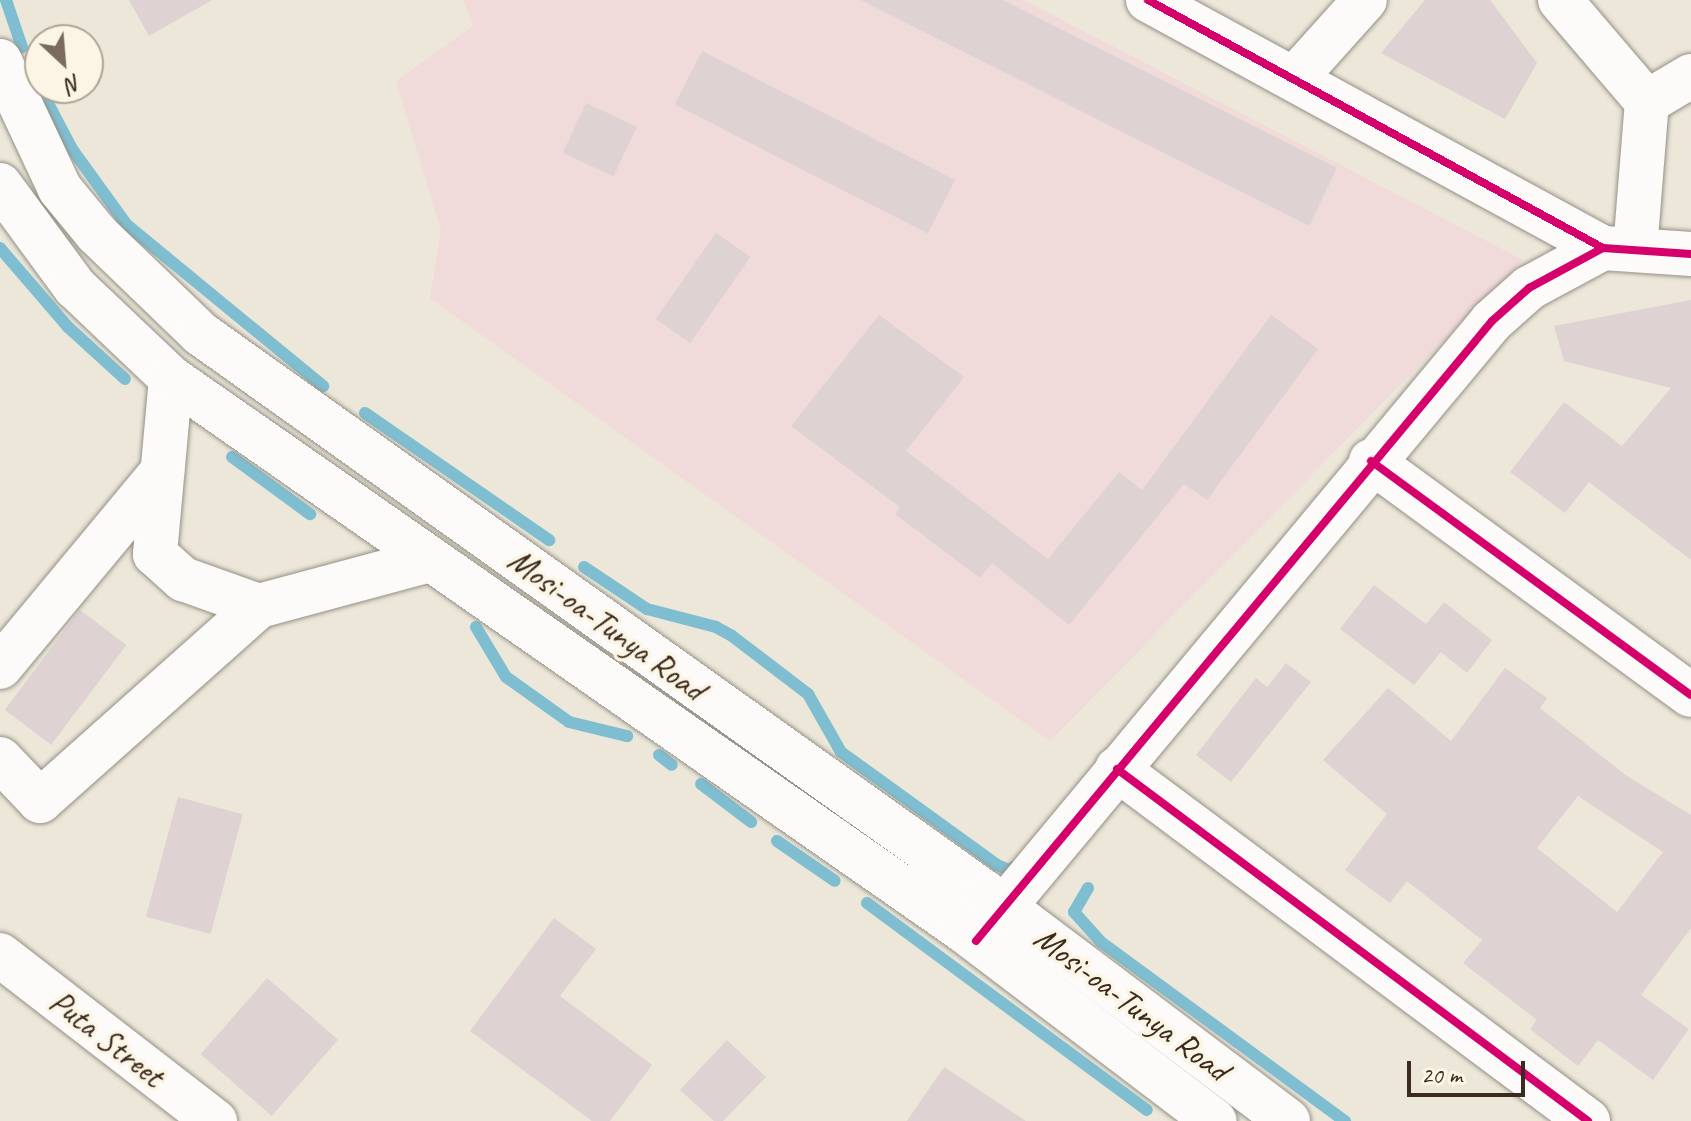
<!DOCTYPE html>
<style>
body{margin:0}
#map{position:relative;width:1691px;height:1121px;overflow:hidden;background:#ece7d9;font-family:Caveat,sans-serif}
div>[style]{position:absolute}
.built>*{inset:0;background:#f1dada}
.stream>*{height:12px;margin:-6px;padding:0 6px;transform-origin:6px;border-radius:6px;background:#7fbed1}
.building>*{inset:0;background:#ded2d2;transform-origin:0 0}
.roads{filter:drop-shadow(0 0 2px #959086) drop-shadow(0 0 2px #959086)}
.minor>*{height:44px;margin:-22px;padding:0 22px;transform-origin:22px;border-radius:22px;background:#fcfbf9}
.major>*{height:44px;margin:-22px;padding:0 22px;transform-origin:22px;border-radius:22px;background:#fcfbf9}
.cycleway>*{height:8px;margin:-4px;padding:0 4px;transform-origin:4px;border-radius:4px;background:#d6006c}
span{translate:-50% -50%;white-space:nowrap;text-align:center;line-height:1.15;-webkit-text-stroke:7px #fcf5e5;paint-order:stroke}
.street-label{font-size:34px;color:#3b2a1e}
.north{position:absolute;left:24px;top:24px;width:80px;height:80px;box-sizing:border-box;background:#fcf5e5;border:2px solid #afa495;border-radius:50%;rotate:154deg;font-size:22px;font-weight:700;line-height:32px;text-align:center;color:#3b2a1e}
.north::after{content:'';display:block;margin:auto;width:28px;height:36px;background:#796c5f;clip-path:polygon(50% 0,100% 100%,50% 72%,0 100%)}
.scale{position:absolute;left:1407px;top:1061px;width:118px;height:36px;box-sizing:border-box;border:4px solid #3b2a1e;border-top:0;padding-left:10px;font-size:24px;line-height:28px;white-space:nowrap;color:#3b2a1e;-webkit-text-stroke:6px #fcf5e5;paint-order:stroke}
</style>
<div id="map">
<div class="built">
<div style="clip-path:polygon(463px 0,1024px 0,1523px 260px,1050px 741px,430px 298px,441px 230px,396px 81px,473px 26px)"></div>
</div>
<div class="stream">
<div style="left:6px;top:0;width:50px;rotate:71.2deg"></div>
<div style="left:40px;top:88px;width:69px;rotate:62.3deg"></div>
<div style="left:72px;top:149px;width:94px;rotate:54.1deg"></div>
<div style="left:127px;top:225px;width:254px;rotate:39.4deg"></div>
<div style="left:0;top:248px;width:104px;rotate:49.3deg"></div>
<div style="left:68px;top:327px;width:77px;rotate:42.4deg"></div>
<div style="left:365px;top:413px;width:224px;rotate:34.6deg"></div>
<div style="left:232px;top:457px;width:97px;rotate:36.2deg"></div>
<div style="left:584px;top:567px;width:76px;rotate:33.7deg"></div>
<div style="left:647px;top:609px;width:71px;rotate:14.6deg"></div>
<div style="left:716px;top:627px;width:18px;rotate:29deg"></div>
<div style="left:732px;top:636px;width:96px;rotate:37.3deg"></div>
<div style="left:808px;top:694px;width:67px;rotate:60.4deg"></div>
<div style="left:841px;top:752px;width:193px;rotate:35.9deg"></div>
<div style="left:997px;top:865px;width:13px;rotate:23deg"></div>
<div style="left:1009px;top:870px;width:13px;rotate:-32deg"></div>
<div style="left:476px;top:627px;width:58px;rotate:59deg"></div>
<div style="left:506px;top:677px;width:77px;rotate:35.5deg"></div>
<div style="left:569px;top:722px;width:60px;rotate:13.6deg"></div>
<div style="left:659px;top:755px;width:16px;rotate:38deg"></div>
<div style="left:701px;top:784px;width:63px;rotate:37.2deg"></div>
<div style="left:777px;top:841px;width:70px;rotate:34.6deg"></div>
<div style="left:1088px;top:888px;width:28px;rotate:120deg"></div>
<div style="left:1074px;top:912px;width:40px;rotate:48deg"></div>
<div style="left:1101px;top:942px;width:303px;rotate:36.3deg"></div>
<div style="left:867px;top:903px;width:348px;rotate:36.5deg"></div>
</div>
<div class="building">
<div style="clip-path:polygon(129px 0,212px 0,149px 36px)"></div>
<div style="clip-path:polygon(861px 0,1003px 0,1337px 168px,1309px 226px)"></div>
<div style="clip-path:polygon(1425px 0,1490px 0,1537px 63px,1505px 119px,1381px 53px)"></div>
<div style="left:702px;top:51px;width:284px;height:60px;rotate:27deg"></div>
<div style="left:586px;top:103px;width:56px;height:55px;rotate:25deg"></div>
<div style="left:716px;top:233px;width:42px;height:105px;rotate:35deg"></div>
<div style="clip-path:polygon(1691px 300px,1691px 560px,1589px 482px,1565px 513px,1510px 472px,1564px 402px,1622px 446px,1671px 388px,1564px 361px,1554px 326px)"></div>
<div style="clip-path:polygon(879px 315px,964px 377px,906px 451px,1048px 559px,1119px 472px,1142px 490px,1271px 315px,1318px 349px,1207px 500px,1184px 484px,1069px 625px,992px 563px,980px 578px,895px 514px,900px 507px,791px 426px)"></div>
<div style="clip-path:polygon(1374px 585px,1426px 624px,1444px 602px,1492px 640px,1467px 673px,1441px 652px,1414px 685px,1340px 629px)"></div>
<div style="left:80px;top:610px;width:58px;height:125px;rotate:37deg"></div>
<div style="clip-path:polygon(1286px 663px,1311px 682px,1231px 782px,1196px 755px,1256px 678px,1267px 687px)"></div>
<div style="clip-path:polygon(evenodd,1505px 668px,1547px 698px,1540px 708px,1627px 776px,1691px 815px,1691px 928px,1641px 995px,1689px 1029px,1653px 1080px,1598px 1040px,1578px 1066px,1530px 1029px,1537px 1020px,1463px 963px,1482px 940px,1407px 881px,1390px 903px,1345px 870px,1387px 814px,1323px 760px,1388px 688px,1451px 741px,1505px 668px,1578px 796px,1663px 852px,1617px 912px,1537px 848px,1578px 796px)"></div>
<div style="left:178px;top:797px;width:67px;height:124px;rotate:15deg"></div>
<div style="clip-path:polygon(554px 918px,596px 949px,560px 996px,652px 1065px,610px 1121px,592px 1121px,470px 1031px)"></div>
<div style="left:267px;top:978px;width:94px;height:101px;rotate:41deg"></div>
<div style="clip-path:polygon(727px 1040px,766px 1077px,723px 1121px,714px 1121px,680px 1090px)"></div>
<div style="clip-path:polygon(944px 1067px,1026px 1121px,907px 1121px)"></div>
</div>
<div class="roads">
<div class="minor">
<div style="left:1148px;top:0;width:518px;rotate:28.59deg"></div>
<div style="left:1560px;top:0;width:134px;rotate:49.5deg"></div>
<div style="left:1294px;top:79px;width:106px;rotate:-48.1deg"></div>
<div style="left:1635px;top:250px;width:148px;rotate:-85.4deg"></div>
<div style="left:1647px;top:102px;width:51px;rotate:-30.6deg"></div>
<div style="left:171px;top:378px;width:177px;rotate:95.2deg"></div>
<div style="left:155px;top:554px;width:38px;rotate:42deg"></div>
<div style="left:183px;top:579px;width:81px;rotate:19.6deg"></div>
<div style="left:259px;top:606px;width:177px;rotate:-15.1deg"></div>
<div style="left:1371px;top:461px;width:396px;rotate:36.2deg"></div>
<div style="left:0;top:667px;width:254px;rotate:-50.3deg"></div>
<div style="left:0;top:759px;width:58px;rotate:46.4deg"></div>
<div style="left:40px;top:801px;width:293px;rotate:-41.7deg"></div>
<div style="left:1117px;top:769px;width:588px;rotate:36.77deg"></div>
<div style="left:980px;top:936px;width:800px;rotate:-50.22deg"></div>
<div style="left:1492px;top:321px;width:50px;rotate:-41.7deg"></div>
<div style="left:1529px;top:288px;width:84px;rotate:-28.4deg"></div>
<div style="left:1603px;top:248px;width:88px;rotate:3.9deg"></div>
<div style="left:0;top:955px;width:272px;rotate:37.7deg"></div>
</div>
<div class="major">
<div style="left:0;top:61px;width:141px;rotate:64.9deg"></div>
<div style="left:60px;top:189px;width:58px;rotate:50.6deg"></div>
<div style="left:97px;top:234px;width:144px;rotate:43.9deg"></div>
<div style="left:201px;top:334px;width:965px;rotate:35.47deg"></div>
<div style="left:987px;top:894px;width:377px;rotate:37deg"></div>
<div style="left:0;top:185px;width:127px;rotate:53.7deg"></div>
<div style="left:75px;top:287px;width:132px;rotate:43.5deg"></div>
<div style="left:171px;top:378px;width:965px;rotate:34.88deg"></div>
<div style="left:963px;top:930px;width:316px;rotate:37.2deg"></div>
</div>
</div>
<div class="cycleway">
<div style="left:1148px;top:0;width:518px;rotate:28.59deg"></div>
<div style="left:1371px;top:461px;width:396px;rotate:36.2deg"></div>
<div style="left:1117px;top:769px;width:588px;rotate:36.77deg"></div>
<div style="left:976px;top:941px;width:807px;rotate:-50.23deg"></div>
<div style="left:1492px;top:321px;width:50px;rotate:-41.7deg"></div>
<div style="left:1529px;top:288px;width:84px;rotate:-28.4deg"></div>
<div style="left:1603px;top:248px;width:88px;rotate:3.9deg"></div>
</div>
<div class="street-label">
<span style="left:607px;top:624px;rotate:36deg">Mosi-oa-Tunya Road</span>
<span style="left:1132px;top:1003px;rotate:37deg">Mosi-oa-Tunya Road</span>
<span style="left:107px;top:1038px;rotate:38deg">Puta Street</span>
</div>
<div class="north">N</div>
<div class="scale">20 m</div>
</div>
